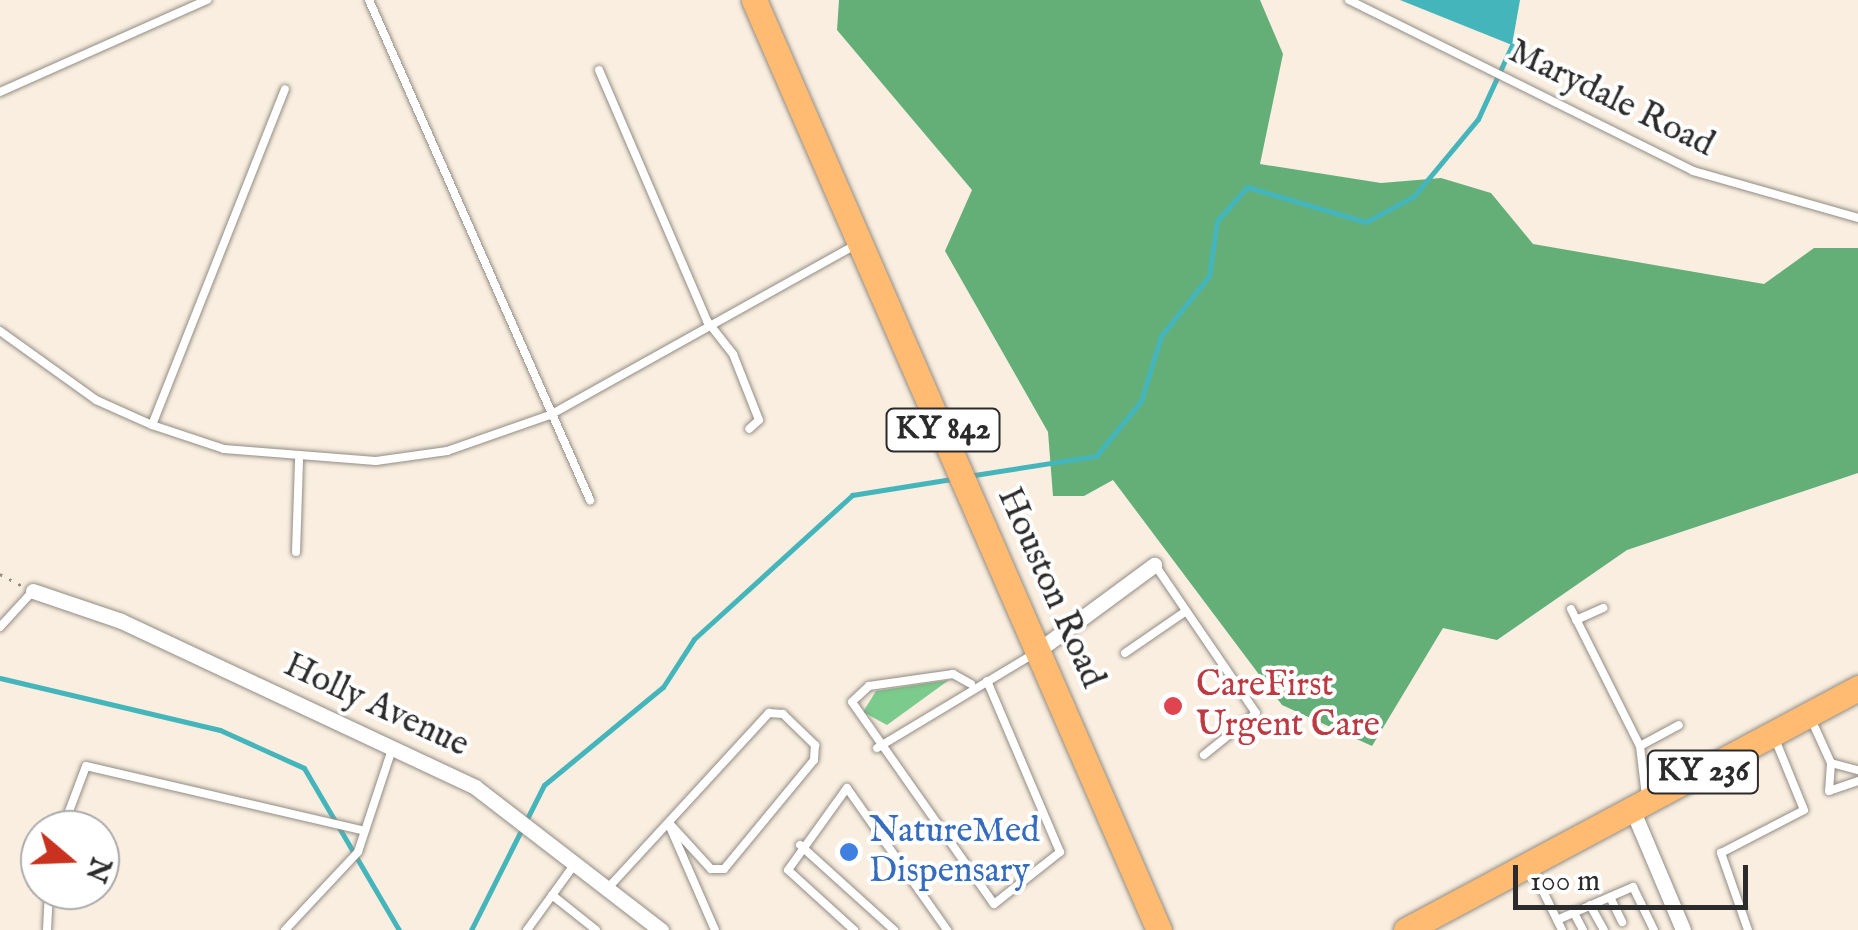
<!DOCTYPE html>
<style>
body{margin:0}
#map{position:relative;width:1858px;height:930px;overflow:hidden;background:#f9eedf;font-family:"IM FELL English",serif}
div>[style]{position:absolute}
.green>*{inset:0;background:#7bcb8c}
.forest>*{inset:0;background:#64af78}
.water>*{inset:0;background:#45b5bc}
.stream>*{height:5px;margin:-2.5px;padding:0 2.5px;transform-origin:2.5px;border-radius:2.5px;background:#45b5bc}
.path>*{height:2.5px;margin-top:-1.25px;transform-origin:0;background:repeating-linear-gradient(90deg,#928c85 0 2.5px,transparent 0 10.5px)}
.roads{filter:drop-shadow(0 0 2px #928c85) drop-shadow(0 0 2px #928c85)}
.lane>*{height:8px;margin:-4px;padding:0 4px;transform-origin:4px;border-radius:4px;background:#fff}
.street>*{height:15px;margin:-7.5px;padding:0 7.5px;transform-origin:7.5px;border-radius:7.5px;background:#fff}
.primary>*{height:25px;margin:-12.5px;padding:0 12.5px;transform-origin:12.5px;border-radius:12.5px;background:#ffbb71}
.dots>*{width:28px;height:28px;translate:-50% -50%;box-sizing:border-box;border:5px solid #fff;border-radius:50%}
span{translate:-50% -50%;white-space:nowrap;text-align:center;line-height:1.15;-webkit-text-stroke:8px #fff;paint-order:stroke}
.shield-label span{padding:2px 8px;background:#fff;border:2px solid;border-radius:8px;-webkit-text-stroke-width:0}
.shield-label{font-size:32px;color:#2b2b2b;font-weight:700}
.street-label{font-size:35px;color:#2b2b2b}
.health-label{font-size:35px;color:#be3a42}
.left{translate:0 -50%;text-align:left}
.shop-label{font-size:35px;color:#366cbe}
.north{position:absolute;left:20px;top:810px;width:100px;height:100px;box-sizing:border-box;background:#fff;border:2px solid #aaa;border-radius:50%;rotate:109deg;font-size:28px;font-weight:700;line-height:40px;text-align:center;color:#2b2b2b}
.north::after{content:'';display:block;margin:auto;width:35px;height:45px;background:#c8321e;clip-path:polygon(50% 0,100% 100%,50% 72%,0 100%)}
.scale{position:absolute;left:1513px;top:865px;width:235px;height:45px;box-sizing:border-box;border:5px solid #2b2b2b;border-top:0;padding-left:12px;font-size:30px;line-height:35px;white-space:nowrap;color:#2b2b2b;-webkit-text-stroke:8px #fff;paint-order:stroke}
</style>
<div id="map">
<div class="green">
<div style="clip-path:polygon(949px 680px,887px 725px,863px 712px,876px 691px)"></div>
</div>
<div class="forest">
<div style="clip-path:polygon(839px 0,1260px 0,1283px 54px,1260px 164px,1381px 183px,1441px 178px,1491px 193px,1533px 244px,1764px 284px,1814px 248px,1858px 248px,1858px 473px,1627px 550px,1497px 640px,1443px 628px,1372px 746px,1282px 705px,1113px 480px,1084px 496px,1053px 496px,1048px 432px,945px 251px,972px 190px,837px 30px)"></div>
</div>
<div class="water">
<div style="clip-path:polygon(1400px 0,1520px 0,1512px 45px)"></div>
</div>
<div class="stream">
<div style="left:968px;top:476px;width:130px;rotate:-8.9deg"></div>
<div style="left:1096px;top:456px;width:71px;rotate:-50.7deg"></div>
<div style="left:1141px;top:401px;width:68px;rotate:-72.9deg"></div>
<div style="left:1161px;top:336px;width:77px;rotate:-51.3deg"></div>
<div style="left:1209px;top:276px;width:56px;rotate:-81.7deg"></div>
<div style="left:1217px;top:221px;width:45px;rotate:-48.6deg"></div>
<div style="left:1247px;top:187px;width:124px;rotate:16.4deg"></div>
<div style="left:1366px;top:222px;width:55px;rotate:-28.4deg"></div>
<div style="left:1414px;top:196px;width:100px;rotate:-50.3deg"></div>
<div style="left:1478px;top:119px;width:81px;rotate:-65.3deg"></div>
<div style="left:0;top:678px;width:226px;rotate:13.3deg"></div>
<div style="left:220px;top:730px;width:92px;rotate:24.3deg"></div>
<div style="left:304px;top:768px;width:188px;rotate:59.6deg"></div>
<div style="left:471px;top:930px;width:162px;rotate:-63.3deg"></div>
<div style="left:544px;top:785px;width:154px;rotate:-39.5deg"></div>
<div style="left:663px;top:687px;width:57px;rotate:-57.1deg"></div>
<div style="left:694px;top:639px;width:214px;rotate:-42.3deg"></div>
<div style="left:852px;top:495px;width:101px;rotate:-9.1deg"></div>
</div>
<div class="path">
<div style="left:0;top:574px;width:24px;rotate:28deg"></div>
</div>
<div class="roads">
<div class="lane">
<div style="left:369px;top:0;width:547px;rotate:66.15deg"></div>
<div style="left:1349px;top:0;width:384px;rotate:26.4deg"></div>
<div style="left:1693px;top:171px;width:172px;rotate:15.9deg"></div>
<div style="left:599px;top:70px;width:273px;rotate:66.7deg"></div>
<div style="left:707px;top:321px;width:42px;rotate:51.8deg"></div>
<div style="left:733px;top:354px;width:71px;rotate:68.5deg"></div>
<div style="left:759px;top:420px;width:13px;rotate:138deg"></div>
<div style="left:0;top:92px;width:227px;rotate:-24deg"></div>
<div style="left:0;top:331px;width:118px;rotate:35.7deg"></div>
<div style="left:96px;top:400px;width:61px;rotate:24.1deg"></div>
<div style="left:152px;top:425px;width:76px;rotate:18.4deg"></div>
<div style="left:224px;top:449px;width:152px;rotate:4.5deg"></div>
<div style="left:376px;top:461px;width:72px;rotate:-8deg"></div>
<div style="left:447px;top:451px;width:109px;rotate:-19.3deg"></div>
<div style="left:550px;top:415px;width:351px;rotate:-29.1deg"></div>
<div style="left:152px;top:425px;width:361px;rotate:-68.4deg"></div>
<div style="left:296px;top:552px;width:92px;rotate:-88.1deg"></div>
<div style="left:1155px;top:565px;width:179px;rotate:55.7deg"></div>
<div style="left:1256px;top:713px;width:67px;rotate:141.1deg"></div>
<div style="left:1571px;top:609px;width:153px;rotate:63.3deg"></div>
<div style="left:1640px;top:746px;width:50px;rotate:83.2deg"></div>
<div style="left:1576px;top:620px;width:30px;rotate:-24deg"></div>
<div style="left:0;top:627px;width:49px;rotate:-47.5deg"></div>
<div style="left:1125px;top:653px;width:74px;rotate:-34.5deg"></div>
<div style="left:971px;top:684px;width:21px;rotate:-151deg"></div>
<div style="left:953px;top:674px;width:85px;rotate:171.9deg"></div>
<div style="left:869px;top:686px;width:23px;rotate:137deg"></div>
<div style="left:852px;top:702px;width:247px;rotate:54.9deg"></div>
<div style="left:994px;top:904px;width:84px;rotate:-38.2deg"></div>
<div style="left:1060px;top:852px;width:186px;rotate:-113.1deg"></div>
<div style="left:1811px;top:719px;width:48px;rotate:65.6deg"></div>
<div style="left:1831px;top:763px;width:28px;rotate:94deg"></div>
<div style="left:1829px;top:791px;width:31px;rotate:-19deg"></div>
<div style="left:1640px;top:746px;width:44px;rotate:-28.3deg"></div>
<div style="left:877px;top:748px;width:184px;rotate:-31deg"></div>
<div style="left:1831px;top:763px;width:28px;rotate:15deg"></div>
<div style="left:670px;top:827px;width:112px;rotate:66.4deg"></div>
<div style="left:62px;top:830px;width:68px;rotate:-69.4deg"></div>
<div style="left:86px;top:766px;width:282px;rotate:13.1deg"></div>
<div style="left:800px;top:845px;width:127px;rotate:42.1deg"></div>
<div style="left:1531px;top:867px;width:70px;rotate:63.8deg"></div>
<div style="left:608px;top:888px;width:238px;rotate:-47.4deg"></div>
<div style="left:769px;top:713px;width:14px;rotate:4deg"></div>
<div style="left:783px;top:714px;width:45px;rotate:44.1deg"></div>
<div style="left:815px;top:745px;width:15px;rotate:94deg"></div>
<div style="left:814px;top:760px;width:141px;rotate:129.5deg"></div>
<div style="left:724px;top:869px;width:13px;rotate:180deg"></div>
<div style="left:711px;top:869px;width:62px;rotate:-132.4deg"></div>
<div style="left:552px;top:895px;width:56px;rotate:38.5deg"></div>
<div style="left:1610px;top:897px;width:28px;rotate:64deg"></div>
<div style="left:1590px;top:905px;width:29px;rotate:61deg"></div>
<div style="left:1574px;top:913px;width:19px;rotate:62deg"></div>
<div style="left:1557px;top:920px;width:83px;rotate:-23.5deg"></div>
<div style="left:1633px;top:887px;width:48px;rotate:64deg"></div>
<div style="left:47px;top:930px;width:40px;rotate:-87.1deg"></div>
<div style="left:285px;top:930px;width:107px;rotate:-46.9deg"></div>
<div style="left:358px;top:852px;width:108px;rotate:-71.7deg"></div>
<div style="left:527px;top:930px;width:80px;rotate:-54.1deg"></div>
<div style="left:854px;top:930px;width:89px;rotate:-137.7deg"></div>
<div style="left:788px;top:870px;width:101px;rotate:-54.3deg"></div>
<div style="left:847px;top:788px;width:174px;rotate:54.8deg"></div>
<div style="left:1748px;top:930px;width:82px;rotate:-109.3deg"></div>
<div style="left:1721px;top:853px;width:93px;rotate:-27.4deg"></div>
<div style="left:1804px;top:810px;width:77px;rotate:-112.2deg"></div>
</div>
<div class="street">
<div style="left:33px;top:591px;width:93px;rotate:18.8deg"></div>
<div style="left:121px;top:621px;width:391px;rotate:25.1deg"></div>
<div style="left:475px;top:787px;width:235px;rotate:37.6deg"></div>
<div style="left:1040px;top:649px;width:142px;rotate:-36.4deg"></div>
<div style="left:1632px;top:809px;width:131px;rotate:67.1deg"></div>
</div>
<div class="primary">
<div style="left:754px;top:0;width:1014px;rotate:66.47deg"></div>
<div style="left:1406px;top:930px;width:513px;rotate:-28.16deg"></div>
</div>
</div>
<div class="dots">
<div style="left:1173px;top:706px;background:#e0444e"></div>
<div style="left:849px;top:852px;background:#3f7fe0"></div>
</div>
<div class="shield-label">
<span style="left:943px;top:430px">KY 842</span>
<span style="left:1703px;top:772px">KY 236</span>
</div>
<div class="street-label">
<span style="left:1611px;top:99px;rotate:26deg">Marydale Road</span>
<span style="left:1050px;top:588px;rotate:66deg">Houston Road</span>
<span style="left:376px;top:706px;rotate:25deg">Holly Avenue</span>
</div>
<div class="health-label">
<span class="left" style="left:1196px;top:706px">CareFirst<br>Urgent Care</span>
</div>
<div class="shop-label">
<span class="left" style="left:869px;top:852px">NatureMed<br>Dispensary</span>
</div>
<div class="north">N</div>
<div class="scale">100 m</div>
</div>
